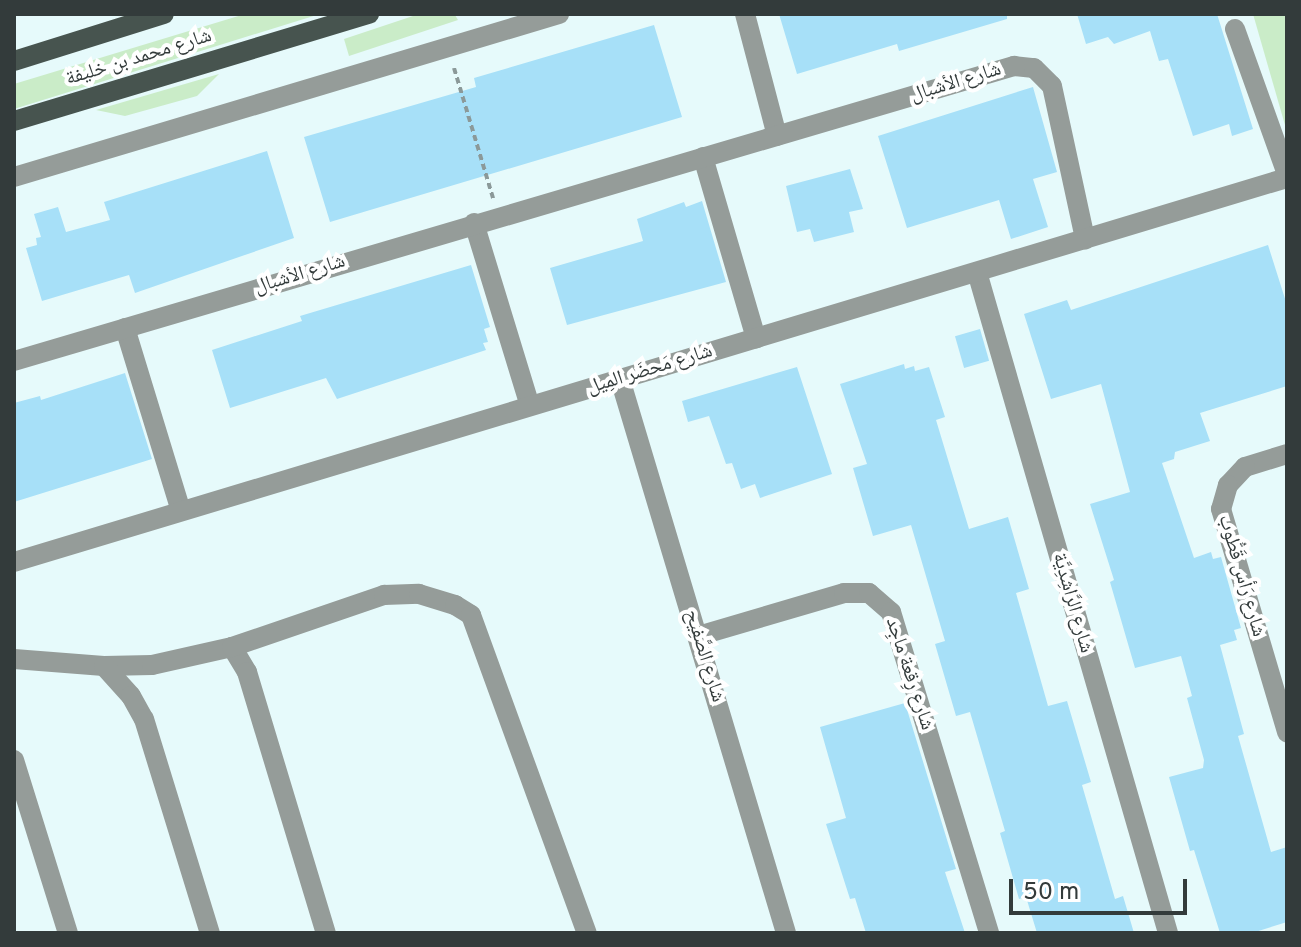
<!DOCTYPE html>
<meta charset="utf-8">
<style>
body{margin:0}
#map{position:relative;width:1301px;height:947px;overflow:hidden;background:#e6fafb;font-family:Overpass,"Noto Naskh Arabic",sans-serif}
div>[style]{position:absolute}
.green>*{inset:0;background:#caecc8}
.building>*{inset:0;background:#a7e0f8;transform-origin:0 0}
.path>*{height:4px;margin-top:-2px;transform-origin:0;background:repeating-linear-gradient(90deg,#8b9999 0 6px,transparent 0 10px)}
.minor>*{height:20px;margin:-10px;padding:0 10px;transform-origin:10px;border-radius:10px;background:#959c99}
.major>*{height:20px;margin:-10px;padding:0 10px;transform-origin:10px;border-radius:10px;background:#47544f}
span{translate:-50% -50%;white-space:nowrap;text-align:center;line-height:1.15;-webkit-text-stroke:8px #fff;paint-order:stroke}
.street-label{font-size:20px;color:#333b3b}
.frame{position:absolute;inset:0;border:16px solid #333b3b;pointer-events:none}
.scale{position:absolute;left:1009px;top:879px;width:178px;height:36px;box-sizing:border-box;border:4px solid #333b3b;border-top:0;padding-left:10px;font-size:24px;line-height:28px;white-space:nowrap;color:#333b3b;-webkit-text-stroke:6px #fff;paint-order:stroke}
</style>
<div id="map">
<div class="green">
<div style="clip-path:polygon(245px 14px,320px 14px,14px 109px,14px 84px)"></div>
<div style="clip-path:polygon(1253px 14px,1287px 14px,1287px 132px)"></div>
<div style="clip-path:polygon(416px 15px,455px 15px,458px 20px,349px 56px,344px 39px)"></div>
<div style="clip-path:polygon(219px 74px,197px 96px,125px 116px,96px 110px)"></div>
</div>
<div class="building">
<div style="clip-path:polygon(779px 14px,1007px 14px,1007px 19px,899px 51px,897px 44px,797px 74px)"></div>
<div style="clip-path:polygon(1077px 14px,1217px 14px,1253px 129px,1232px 136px,1229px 124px,1193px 136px,1168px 59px,1159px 61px,1150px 31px,1114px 44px,1108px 37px,1086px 44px)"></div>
<div style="clip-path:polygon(654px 25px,682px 117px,330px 222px,304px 137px,476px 87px,474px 78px)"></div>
<div style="clip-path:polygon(1033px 87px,1057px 172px,1033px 179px,1048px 227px,1011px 239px,999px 200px,907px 228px,878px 136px)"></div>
<div style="clip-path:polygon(267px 151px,294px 238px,135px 293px,129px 275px,42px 301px,26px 248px,37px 245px,36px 238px,41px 237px,34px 214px,58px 207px,66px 232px,110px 220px,104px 202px)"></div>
<div style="clip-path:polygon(850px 169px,863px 209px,849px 212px,854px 232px,814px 242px,810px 229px,797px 232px,786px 186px)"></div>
<div style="clip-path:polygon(702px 201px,726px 282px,567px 325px,550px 268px,643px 241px,637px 219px,684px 202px,686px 207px)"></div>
<div style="clip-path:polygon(1268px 245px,1287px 305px,1287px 386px,1200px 413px,1210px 441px,1175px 452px,1174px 459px,1162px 463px,1194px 558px,1211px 552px,1213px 559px,1221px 557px,1241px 628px,1234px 630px,1237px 640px,1220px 645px,1244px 734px,1238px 736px,1271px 852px,1287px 847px,1287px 922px,1252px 933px,1220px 933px,1194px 850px,1190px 851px,1169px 777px,1203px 768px,1204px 760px,1187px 698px,1192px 696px,1181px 656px,1135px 668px,1110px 582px,1114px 580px,1090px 504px,1130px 492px,1101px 384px,1051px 399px,1024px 314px,1067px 300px,1071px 310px)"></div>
<div style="clip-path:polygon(471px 265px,490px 327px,484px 329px,488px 342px,483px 343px,486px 350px,337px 399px,326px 378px,230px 408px,212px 350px,302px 321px,300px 316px)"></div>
<div style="left:980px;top:329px;width:33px;height:26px;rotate:74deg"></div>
<div style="clip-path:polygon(904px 364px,905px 369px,914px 366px,915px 371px,929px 367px,945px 417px,936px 420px,969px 529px,1008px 517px,1029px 589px,1016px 593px,1048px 706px,1067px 701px,1091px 782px,1082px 785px,1115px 899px,1123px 896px,1134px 933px,1037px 933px,1026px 897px,1019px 899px,1000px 833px,1005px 831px,970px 712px,956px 716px,935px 644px,945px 641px,911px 525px,873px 536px,853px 468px,867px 464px,840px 384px)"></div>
<div style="clip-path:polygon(797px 367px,832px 474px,760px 498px,755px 484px,741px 489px,732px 463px,726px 464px,709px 416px,688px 422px,682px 401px)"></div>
<div style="clip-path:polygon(125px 373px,152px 459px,14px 502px,14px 403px,40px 396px,41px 400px)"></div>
<div style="clip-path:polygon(905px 703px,956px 869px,945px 872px,965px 933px,866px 933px,855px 898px,850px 899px,826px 824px,846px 818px,820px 727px)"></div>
</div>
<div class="path">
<div style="left:454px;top:68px;width:136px;rotate:73.3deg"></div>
</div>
<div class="minor">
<div style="left:745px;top:14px;width:126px;rotate:75.3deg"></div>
<div style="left:1235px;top:29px;width:154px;rotate:70.3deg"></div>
<div style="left:703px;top:157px;width:189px;rotate:73.7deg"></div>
<div style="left:14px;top:177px;width:569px;rotate:-16.65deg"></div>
<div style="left:474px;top:223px;width:191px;rotate:73deg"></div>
<div style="left:977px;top:272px;width:688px;rotate:73.88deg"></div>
<div style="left:125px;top:328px;width:191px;rotate:73deg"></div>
<div style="left:14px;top:361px;width:1043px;rotate:-16.44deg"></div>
<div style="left:1014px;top:66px;width:20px;rotate:6deg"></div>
<div style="left:1034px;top:68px;width:25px;rotate:45deg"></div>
<div style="left:1052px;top:86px;width:157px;rotate:77.8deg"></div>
<div style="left:620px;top:379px;width:578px;rotate:73.32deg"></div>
<div style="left:1287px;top:454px;width:44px;rotate:162.8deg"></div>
<div style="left:1245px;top:467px;width:25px;rotate:133deg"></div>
<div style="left:1228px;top:485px;width:25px;rotate:106deg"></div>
<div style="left:1221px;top:509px;width:233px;rotate:73.5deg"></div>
<div style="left:14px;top:562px;width:1330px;rotate:-16.79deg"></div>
<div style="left:698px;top:636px;width:152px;rotate:-16.4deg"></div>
<div style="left:844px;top:593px;width:25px"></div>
<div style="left:869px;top:593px;width:29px;rotate:41deg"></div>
<div style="left:891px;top:612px;width:336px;rotate:73deg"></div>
<div style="left:232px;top:647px;width:29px;rotate:59deg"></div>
<div style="left:247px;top:672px;width:273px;rotate:73.2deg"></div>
<div style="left:14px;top:659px;width:90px;rotate:4.4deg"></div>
<div style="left:104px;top:666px;width:48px;rotate:-1.2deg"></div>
<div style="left:152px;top:665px;width:82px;rotate:-12.7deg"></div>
<div style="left:232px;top:647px;width:161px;rotate:-18.9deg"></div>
<div style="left:384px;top:595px;width:35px;rotate:-2deg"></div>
<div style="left:419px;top:594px;width:38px;rotate:17deg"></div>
<div style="left:455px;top:605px;width:19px;rotate:32deg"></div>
<div style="left:471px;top:615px;width:338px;rotate:70deg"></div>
<div style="left:104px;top:666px;width:40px;rotate:48deg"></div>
<div style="left:131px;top:696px;width:26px;rotate:61deg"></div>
<div style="left:144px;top:719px;width:224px;rotate:72.9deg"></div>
<div style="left:14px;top:760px;width:181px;rotate:72.7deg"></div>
</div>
<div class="major">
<div style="left:14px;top:61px;width:157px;rotate:-17.4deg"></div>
<div style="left:14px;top:121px;width:371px;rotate:-16.8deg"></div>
</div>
<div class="street-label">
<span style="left:139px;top:58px;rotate:-17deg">شارع محمد بن خليفة</span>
<span style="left:956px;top:83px;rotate:-17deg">شارع الأشبال</span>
<span style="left:300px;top:275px;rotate:-17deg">شارع الأشبال</span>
<span style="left:650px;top:370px;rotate:-17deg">شارع مَحضَر المِيل</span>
<span style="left:1241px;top:576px;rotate:74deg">شارع رَأس قَطُّوب</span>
<span style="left:1072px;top:603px;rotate:74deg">شارع الرَّاشِدِيَّة</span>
<span style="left:704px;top:656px;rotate:73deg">شارع الصَّفِيح</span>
<span style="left:909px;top:674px;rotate:72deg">شارع رِقعة ماجِد</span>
</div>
<div class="frame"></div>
<div class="scale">50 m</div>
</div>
